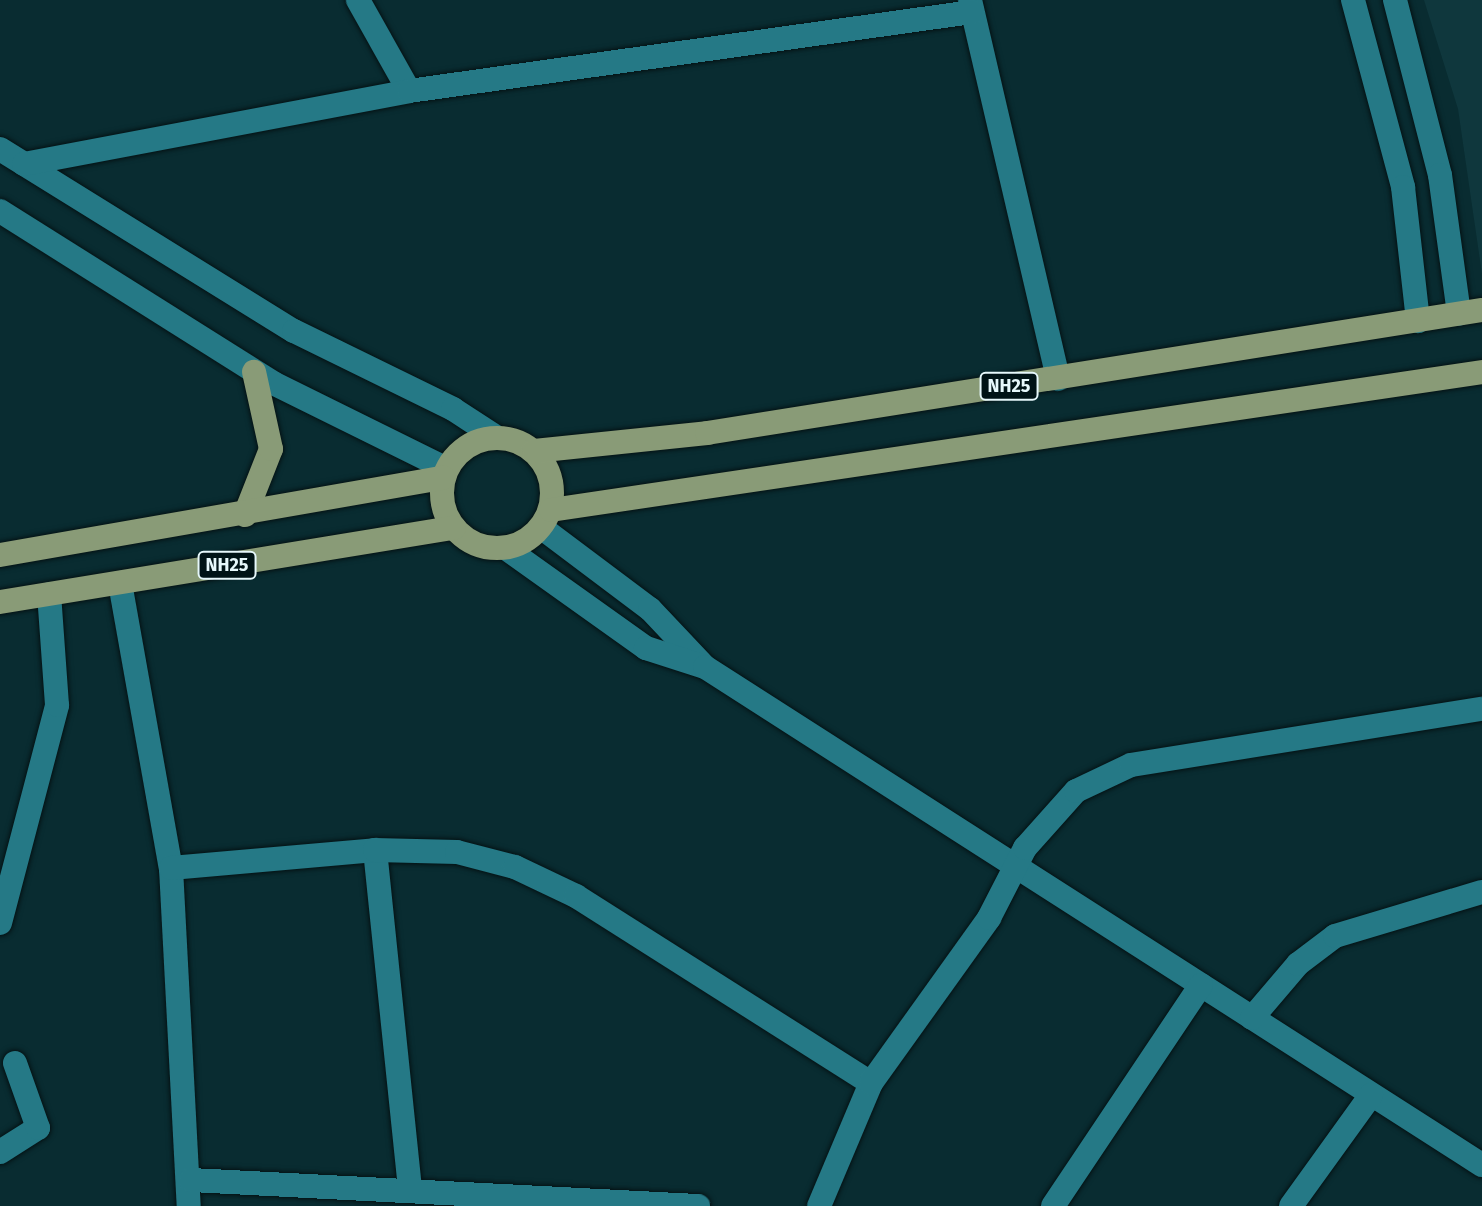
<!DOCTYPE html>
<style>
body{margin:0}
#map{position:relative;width:1482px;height:1206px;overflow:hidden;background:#092c31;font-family:"Fira Sans",sans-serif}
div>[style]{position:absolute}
.built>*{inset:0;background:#0f373d}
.roads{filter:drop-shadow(0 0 2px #051214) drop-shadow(0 0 2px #051214)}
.minor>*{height:24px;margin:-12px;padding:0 12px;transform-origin:12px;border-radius:12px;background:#257986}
.major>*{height:24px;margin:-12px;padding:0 12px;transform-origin:12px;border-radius:12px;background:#899b77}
.major>.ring{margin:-12px;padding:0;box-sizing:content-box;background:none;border:24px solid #899b77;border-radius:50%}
span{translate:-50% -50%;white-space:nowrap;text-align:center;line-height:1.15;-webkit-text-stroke:8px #001316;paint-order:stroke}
.shield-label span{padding:2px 6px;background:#001316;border:2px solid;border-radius:6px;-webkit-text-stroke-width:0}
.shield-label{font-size:18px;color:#e6f8fb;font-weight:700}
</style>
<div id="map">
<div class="built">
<div style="clip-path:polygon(1424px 0,1482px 0,1482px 274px,1458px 109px)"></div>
</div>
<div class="roads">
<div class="minor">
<div style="left:358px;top:0;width:104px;rotate:60.7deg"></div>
<div style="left:970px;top:0;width:389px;rotate:76.9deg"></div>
<div style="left:1353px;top:0;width:194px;rotate:75deg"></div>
<div style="left:1403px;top:187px;width:135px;rotate:83.6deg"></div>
<div style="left:1395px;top:0;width:181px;rotate:75.6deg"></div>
<div style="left:1440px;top:175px;width:140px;rotate:82.2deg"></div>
<div style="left:0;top:149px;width:346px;rotate:31.8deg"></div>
<div style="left:294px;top:331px;width:177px;rotate:26.1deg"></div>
<div style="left:453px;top:409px;width:51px;rotate:33.1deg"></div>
<div style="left:24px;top:164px;width:392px;rotate:-10.7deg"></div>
<div style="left:409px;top:91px;width:569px;rotate:-7.99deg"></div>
<div style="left:0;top:211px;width:323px;rotate:32.2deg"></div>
<div style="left:273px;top:383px;width:194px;rotate:26.3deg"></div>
<div style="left:542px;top:528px;width:135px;rotate:36.9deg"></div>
<div style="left:650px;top:609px;width:77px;rotate:46.6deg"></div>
<div style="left:507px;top:549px;width:171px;rotate:35.5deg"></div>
<div style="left:646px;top:648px;width:62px;rotate:17.9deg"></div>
<div style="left:705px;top:667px;width:923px;rotate:32.66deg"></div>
<div style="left:120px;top:583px;width:290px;rotate:79.9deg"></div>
<div style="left:171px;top:868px;width:338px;rotate:87deg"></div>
<div style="left:375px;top:850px;width:339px;rotate:84.1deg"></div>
<div style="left:171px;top:868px;width:205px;rotate:-5deg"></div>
<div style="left:375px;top:850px;width:82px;rotate:1.4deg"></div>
<div style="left:457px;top:852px;width:60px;rotate:14.5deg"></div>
<div style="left:515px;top:867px;width:68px;rotate:25.4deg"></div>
<div style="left:576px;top:896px;width:349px;rotate:32.4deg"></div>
<div style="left:0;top:923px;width:225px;rotate:-75.3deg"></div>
<div style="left:57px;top:705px;width:111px;rotate:-94.1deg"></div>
<div style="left:1252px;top:1018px;width:71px;rotate:-49.6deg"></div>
<div style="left:1298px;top:964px;width:46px;rotate:-37.1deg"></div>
<div style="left:1335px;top:936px;width:153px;rotate:-16.7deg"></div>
<div style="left:0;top:1152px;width:45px;rotate:-32.3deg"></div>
<div style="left:38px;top:1128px;width:69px;rotate:-109.5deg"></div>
<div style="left:191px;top:1180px;width:508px;rotate:2.94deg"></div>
<div style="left:819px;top:1206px;width:134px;rotate:-67.1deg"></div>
<div style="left:871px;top:1083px;width:203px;rotate:-54.4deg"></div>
<div style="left:989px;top:918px;width:79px;rotate:-62.8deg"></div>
<div style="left:1025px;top:848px;width:76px;rotate:-48.2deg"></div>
<div style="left:1076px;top:791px;width:61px;rotate:-25.3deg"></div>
<div style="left:1131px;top:765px;width:355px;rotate:-9.1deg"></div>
<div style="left:1053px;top:1206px;width:266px;rotate:-56.2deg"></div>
<div style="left:1291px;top:1206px;width:137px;rotate:-54.2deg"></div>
</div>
<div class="major">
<div class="ring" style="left:442px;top:438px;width:86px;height:86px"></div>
<div style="left:534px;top:451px;width:174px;rotate:-5.9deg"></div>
<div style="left:707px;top:433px;width:785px;rotate:-9.02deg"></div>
<div style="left:551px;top:510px;width:941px;rotate:-8.43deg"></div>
<div style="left:245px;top:515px;width:71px;rotate:-68.5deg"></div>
<div style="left:271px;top:449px;width:79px;rotate:-102.4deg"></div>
<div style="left:0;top:555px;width:450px;rotate:-9.9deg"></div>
<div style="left:0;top:602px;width:460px;rotate:-9.3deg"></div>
</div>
</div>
<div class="shield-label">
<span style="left:1009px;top:386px">NH25</span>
<span style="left:227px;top:565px">NH25</span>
</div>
</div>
